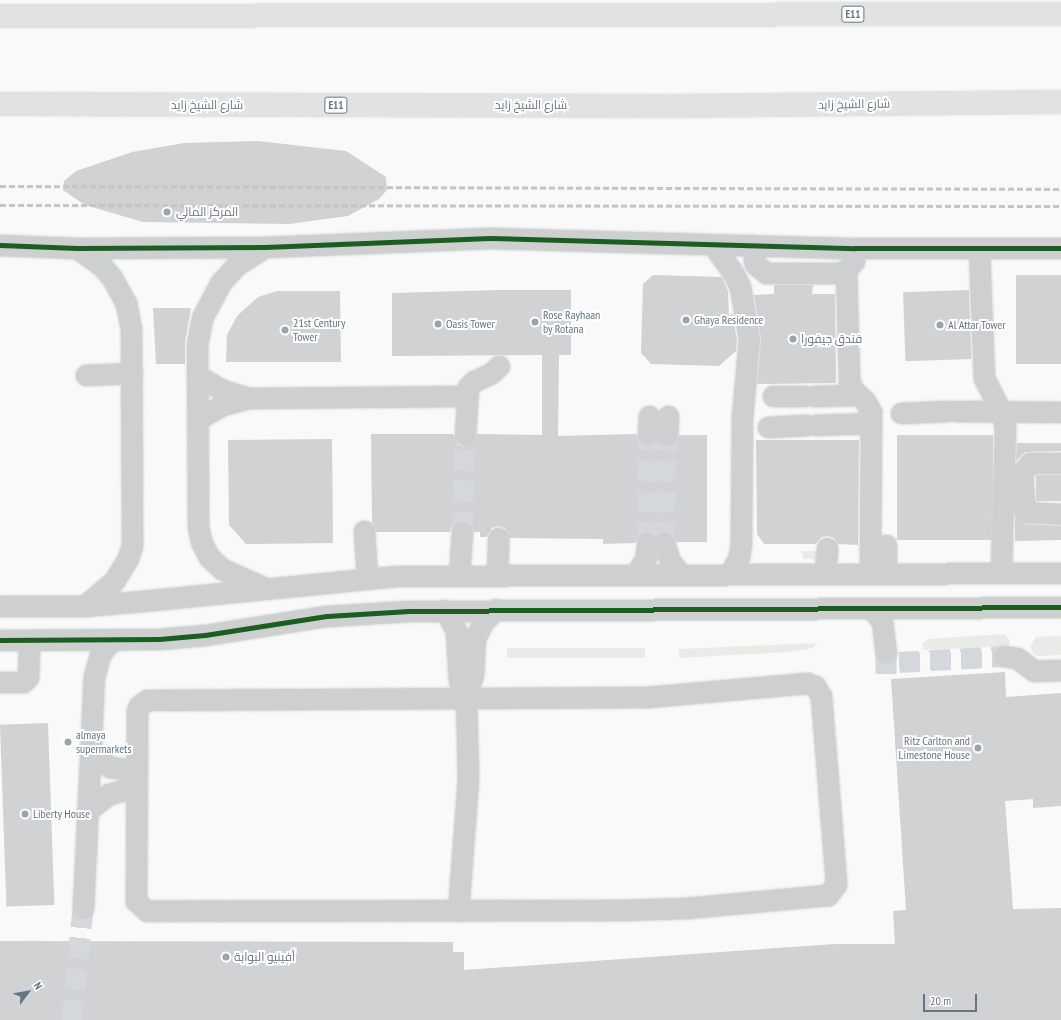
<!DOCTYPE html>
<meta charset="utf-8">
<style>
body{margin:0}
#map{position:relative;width:1061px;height:1020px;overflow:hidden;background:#f9f9f9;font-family:"PT Sans Narrow",Cairo,sans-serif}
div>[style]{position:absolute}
.green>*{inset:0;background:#e8ebe6;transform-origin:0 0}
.building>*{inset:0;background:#d0d2d3;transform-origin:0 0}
.minor-tunnel>*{height:21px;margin-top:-10.5px;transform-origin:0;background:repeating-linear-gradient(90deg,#d4d8dc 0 21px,transparent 0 31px)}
.roads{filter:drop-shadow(0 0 1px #d5d6d6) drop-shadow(0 0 1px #d5d6d6)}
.minor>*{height:21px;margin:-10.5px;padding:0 10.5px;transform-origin:10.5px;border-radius:10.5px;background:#cecfd0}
.highway>*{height:22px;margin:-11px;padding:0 11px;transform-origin:11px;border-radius:11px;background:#e1e2e2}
.rail>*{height:3px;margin-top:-1.5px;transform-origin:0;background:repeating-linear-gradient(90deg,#c3c5c6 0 6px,transparent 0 9px)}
.cycleway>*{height:5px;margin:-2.5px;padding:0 2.5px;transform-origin:2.5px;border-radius:2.5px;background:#1b5e20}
.dots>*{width:11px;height:11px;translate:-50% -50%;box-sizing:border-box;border:2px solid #fff;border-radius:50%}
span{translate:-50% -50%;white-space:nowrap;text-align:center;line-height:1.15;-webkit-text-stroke:4px #fff;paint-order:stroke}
.shield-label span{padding:1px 3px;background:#fff;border:1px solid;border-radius:3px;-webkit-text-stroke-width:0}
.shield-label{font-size:11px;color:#657683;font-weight:700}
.street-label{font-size:12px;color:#657683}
.poi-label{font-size:12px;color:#657683}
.left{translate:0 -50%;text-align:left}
.right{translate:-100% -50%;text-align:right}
.north{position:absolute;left:8px;top:972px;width:40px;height:40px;-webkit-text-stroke:3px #fff;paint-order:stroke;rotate:58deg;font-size:11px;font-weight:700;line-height:16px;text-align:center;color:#657683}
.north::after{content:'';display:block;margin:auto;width:14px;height:18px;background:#657683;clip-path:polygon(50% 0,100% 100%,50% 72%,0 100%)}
.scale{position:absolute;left:923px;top:994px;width:54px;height:18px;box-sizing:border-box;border:2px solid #657683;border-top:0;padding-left:5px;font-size:12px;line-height:14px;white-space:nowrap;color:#657683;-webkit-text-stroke:3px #fff;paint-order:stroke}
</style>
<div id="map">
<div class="green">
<div style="clip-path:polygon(802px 551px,823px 551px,816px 563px,813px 559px,803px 559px)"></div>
<div style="clip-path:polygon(1004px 634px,1009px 639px,1010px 646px,923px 650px,923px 643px,928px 639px)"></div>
<div style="clip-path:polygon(1061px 636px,1061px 655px,1037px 656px,1033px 652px,1030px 646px,1036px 637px)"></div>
<div style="clip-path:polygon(818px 643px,813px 648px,787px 652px,679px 658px,679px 649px)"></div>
<div style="left:645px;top:648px;width:10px;height:138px;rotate:90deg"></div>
</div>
<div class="building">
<div style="clip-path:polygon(258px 141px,346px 151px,386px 177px,387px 190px,379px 199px,348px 216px,289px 224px,143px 222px,85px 205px,63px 190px,64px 181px,76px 171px,132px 152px,184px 143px)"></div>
<div style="clip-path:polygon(653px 275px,722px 277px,728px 291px,729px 316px,732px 313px,737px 340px,736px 351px,719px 366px,651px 364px,641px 353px,643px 284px)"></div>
<div style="left:1016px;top:275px;width:45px;height:89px"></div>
<div style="clip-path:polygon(774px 285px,813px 285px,812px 294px,835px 294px,836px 383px,757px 384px,761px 340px,754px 295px,774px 294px)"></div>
<div style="clip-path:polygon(500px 290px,571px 290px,571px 355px,559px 355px,558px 436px,636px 434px,642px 444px,648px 446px,657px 441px,667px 447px,677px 442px,679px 435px,707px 435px,707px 542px,676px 542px,672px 534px,666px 531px,655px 535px,648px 531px,642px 532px,635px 543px,603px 544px,603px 539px,510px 538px,505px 528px,498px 526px,492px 528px,486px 537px,480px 537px,480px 532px,474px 532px,469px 522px,462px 520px,452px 525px,450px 532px,376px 532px,372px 522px,371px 434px,453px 434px,458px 445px,465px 447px,475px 442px,477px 434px,542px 435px,542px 355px,392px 356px,392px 293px)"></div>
<div style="left:969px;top:290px;width:69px;height:66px;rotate:88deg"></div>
<div style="clip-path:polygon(277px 291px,340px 291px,341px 362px,226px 362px,227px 335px,237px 316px,258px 297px)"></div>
<div style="clip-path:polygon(153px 308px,191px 308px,185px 342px,185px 364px,156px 364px)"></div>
<div style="left:897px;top:435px;width:96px;height:105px"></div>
<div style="clip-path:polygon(332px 439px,333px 543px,246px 544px,229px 525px,228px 440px)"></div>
<div style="clip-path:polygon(756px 440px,859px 440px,858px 545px,838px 544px,834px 538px,828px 536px,822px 537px,816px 544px,764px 544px,757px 534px)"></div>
<div style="clip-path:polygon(1017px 443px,1061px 443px,1061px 451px,1025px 452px,1016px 461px)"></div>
<div style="left:1036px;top:475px;width:25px;height:26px"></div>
<div style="clip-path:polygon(1015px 518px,1024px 524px,1061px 526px,1061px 540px,1015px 541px)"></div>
<div style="clip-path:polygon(1005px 672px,1006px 697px,1061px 693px,1061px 806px,1033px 808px,1033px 799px,1005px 801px,1013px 909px,1061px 908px,1061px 1020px,0 1020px,0 941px,453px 942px,453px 952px,464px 952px,464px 970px,835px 944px,895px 944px,893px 911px,906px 910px,891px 679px)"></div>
<div style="left:48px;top:723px;width:182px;height:48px;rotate:88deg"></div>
</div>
<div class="minor-tunnel">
<div style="left:462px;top:532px;width:97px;rotate:-88.2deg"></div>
<div style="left:647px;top:543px;width:109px;rotate:-89.5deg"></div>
<div style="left:664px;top:543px;width:108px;rotate:-88.4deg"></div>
<div style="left:886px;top:653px;width:25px;rotate:90deg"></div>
<div style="left:899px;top:662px;width:105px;rotate:-3.3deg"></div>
<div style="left:72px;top:1020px;width:113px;rotate:-84.4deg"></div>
</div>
<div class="roads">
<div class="minor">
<div style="left:0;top:245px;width:77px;rotate:2.2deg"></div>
<div style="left:77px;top:248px;width:188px;rotate:-0.3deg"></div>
<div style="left:265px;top:247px;width:225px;rotate:-2.3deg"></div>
<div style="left:490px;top:238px;width:365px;rotate:1.6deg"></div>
<div style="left:855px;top:248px;width:206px"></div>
<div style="left:713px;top:245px;width:32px;rotate:54deg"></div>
<div style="left:732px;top:271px;width:18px;rotate:63deg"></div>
<div style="left:740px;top:287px;width:53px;rotate:80.2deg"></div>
<div style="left:749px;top:339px;width:78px;rotate:95.1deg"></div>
<div style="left:742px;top:417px;width:126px;rotate:90.5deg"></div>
<div style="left:741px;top:543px;width:14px;rotate:98deg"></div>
<div style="left:739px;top:557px;width:19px;rotate:118deg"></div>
<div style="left:752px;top:245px;width:19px;rotate:81deg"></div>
<div style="left:755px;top:264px;width:14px;rotate:39deg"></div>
<div style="left:766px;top:273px;width:73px"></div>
<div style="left:839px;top:273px;width:8px;rotate:-23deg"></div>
<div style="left:846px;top:270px;width:12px;rotate:-48deg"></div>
<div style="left:77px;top:248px;width:31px;rotate:36deg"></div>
<div style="left:102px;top:266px;width:16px;rotate:50deg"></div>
<div style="left:112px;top:278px;width:29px;rotate:61deg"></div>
<div style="left:126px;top:303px;width:25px;rotate:79deg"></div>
<div style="left:131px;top:328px;width:217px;rotate:89.7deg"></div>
<div style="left:132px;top:545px;width:14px;rotate:107deg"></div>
<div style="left:128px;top:558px;width:27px;rotate:121deg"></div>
<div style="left:114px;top:581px;width:39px;rotate:140deg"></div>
<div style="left:979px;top:249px;width:129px;rotate:87.8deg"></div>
<div style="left:984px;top:378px;width:39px;rotate:63deg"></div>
<div style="left:1002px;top:413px;width:15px;rotate:79deg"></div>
<div style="left:1005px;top:428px;width:145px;rotate:91.6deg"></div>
<div style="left:846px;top:270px;width:110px;rotate:88.4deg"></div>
<div style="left:849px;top:380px;width:11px;rotate:68deg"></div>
<div style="left:853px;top:390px;width:16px;rotate:43deg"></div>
<div style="left:865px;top:401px;width:13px;rotate:61deg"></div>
<div style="left:871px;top:412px;width:162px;rotate:90.4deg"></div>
<div style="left:86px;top:375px;width:46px;rotate:-2.5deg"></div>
<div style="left:198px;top:376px;width:28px;rotate:30deg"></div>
<div style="left:222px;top:390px;width:27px;rotate:17deg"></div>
<div style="left:773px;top:396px;width:32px"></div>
<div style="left:814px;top:396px;width:42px;rotate:-1.4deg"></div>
<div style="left:955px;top:411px;width:106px;rotate:0.5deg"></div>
<div style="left:901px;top:413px;width:46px;rotate:-2.5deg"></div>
<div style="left:198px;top:419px;width:28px;rotate:-30deg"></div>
<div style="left:222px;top:405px;width:28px;rotate:-15deg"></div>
<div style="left:249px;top:398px;width:218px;rotate:-0.5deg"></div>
<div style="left:815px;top:425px;width:56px;rotate:-2deg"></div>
<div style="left:768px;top:427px;width:38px;rotate:-3deg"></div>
<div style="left:648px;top:434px;width:18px;rotate:-87deg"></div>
<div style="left:465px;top:435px;width:48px;rotate:-86.4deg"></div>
<div style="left:468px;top:387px;width:8px;rotate:-45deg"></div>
<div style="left:474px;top:381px;width:17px;rotate:-24deg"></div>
<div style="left:490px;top:374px;width:12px;rotate:-42deg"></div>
<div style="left:667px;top:435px;width:19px;rotate:-87deg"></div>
<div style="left:1061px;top:463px;width:31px;rotate:180deg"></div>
<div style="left:1030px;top:463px;width:13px;rotate:129deg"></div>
<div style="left:1022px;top:473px;width:39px;rotate:86deg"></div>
<div style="left:1025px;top:512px;width:36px;rotate:3deg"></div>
<div style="left:364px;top:531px;width:47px;rotate:86.3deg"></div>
<div style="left:664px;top:543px;width:19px;rotate:72deg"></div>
<div style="left:670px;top:561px;width:18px;rotate:52deg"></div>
<div style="left:825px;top:573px;width:25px;rotate:-85deg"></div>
<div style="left:886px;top:573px;width:28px;rotate:-90deg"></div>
<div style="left:497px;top:574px;width:36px;rotate:-88deg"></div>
<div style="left:459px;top:575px;width:43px;rotate:-86deg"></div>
<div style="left:635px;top:575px;width:20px;rotate:-57deg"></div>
<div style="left:646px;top:558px;width:15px;rotate:-86deg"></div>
<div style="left:263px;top:587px;width:45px;rotate:-156.3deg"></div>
<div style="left:222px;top:569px;width:18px;rotate:-137deg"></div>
<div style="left:209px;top:557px;width:18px;rotate:-117deg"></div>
<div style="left:201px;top:541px;width:16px;rotate:-101deg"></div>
<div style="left:198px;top:525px;width:181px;rotate:-90.3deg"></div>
<div style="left:197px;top:344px;width:26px;rotate:-79deg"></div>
<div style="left:202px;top:318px;width:41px;rotate:-62.2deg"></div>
<div style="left:221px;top:282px;width:23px;rotate:-47deg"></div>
<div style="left:237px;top:265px;width:33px;rotate:-33deg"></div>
<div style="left:0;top:606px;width:84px"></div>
<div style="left:84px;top:606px;width:58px;rotate:-4.9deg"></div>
<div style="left:142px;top:601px;width:257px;rotate:-5.6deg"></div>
<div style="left:398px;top:576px;width:663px;rotate:-0.26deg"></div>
<div style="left:871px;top:608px;width:17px;rotate:50deg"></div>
<div style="left:882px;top:621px;width:32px;rotate:83deg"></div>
<div style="left:445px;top:610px;width:24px;rotate:62deg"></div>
<div style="left:456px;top:631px;width:49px;rotate:86.5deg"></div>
<div style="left:459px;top:680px;width:18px;rotate:68deg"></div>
<div style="left:466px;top:697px;width:82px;rotate:88.6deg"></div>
<div style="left:468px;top:779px;width:132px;rotate:94.3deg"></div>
<div style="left:0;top:640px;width:159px;rotate:-0.4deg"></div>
<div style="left:159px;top:639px;width:46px;rotate:-5deg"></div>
<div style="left:205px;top:635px;width:123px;rotate:-8.9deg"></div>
<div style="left:327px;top:616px;width:82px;rotate:-3.5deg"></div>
<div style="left:409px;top:611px;width:652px;rotate:-0.35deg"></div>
<div style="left:1004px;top:656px;width:13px;rotate:9deg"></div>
<div style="left:1017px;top:658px;width:21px;rotate:37deg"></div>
<div style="left:1034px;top:671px;width:27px;rotate:-2deg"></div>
<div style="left:0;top:682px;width:23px"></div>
<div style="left:23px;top:682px;width:7px;rotate:-45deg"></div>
<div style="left:28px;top:677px;width:36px;rotate:-88deg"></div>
<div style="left:807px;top:683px;width:9px;rotate:21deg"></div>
<div style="left:815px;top:686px;width:12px;rotate:59deg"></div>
<div style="left:821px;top:696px;width:189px;rotate:85.4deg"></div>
<div style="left:836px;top:884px;width:14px;rotate:126deg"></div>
<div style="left:828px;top:895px;width:143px;rotate:174.8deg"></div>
<div style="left:686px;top:908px;width:63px;rotate:178.2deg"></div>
<div style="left:623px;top:910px;width:476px;rotate:179.9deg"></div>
<div style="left:147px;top:911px;width:15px;rotate:-138deg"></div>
<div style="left:136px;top:901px;width:190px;rotate:-89.7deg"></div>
<div style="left:137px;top:711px;width:5px;rotate:-68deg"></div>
<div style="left:139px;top:706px;width:10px;rotate:-37deg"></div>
<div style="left:147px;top:700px;width:500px;rotate:-0.34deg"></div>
<div style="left:647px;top:697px;width:161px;rotate:-5deg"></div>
<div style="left:466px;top:697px;width:24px;rotate:-73deg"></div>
<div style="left:473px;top:674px;width:36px;rotate:-87deg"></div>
<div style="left:475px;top:638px;width:18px;rotate:-63deg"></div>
<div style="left:483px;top:622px;width:18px;rotate:-45deg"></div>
<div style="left:90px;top:752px;width:25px;rotate:37deg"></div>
<div style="left:110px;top:767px;width:27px;rotate:8deg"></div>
<div style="left:87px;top:811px;width:28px;rotate:-38deg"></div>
<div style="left:109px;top:794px;width:28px;rotate:-15deg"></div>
<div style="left:83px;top:908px;width:231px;rotate:-87.3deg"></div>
<div style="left:94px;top:677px;width:23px;rotate:-75deg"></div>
<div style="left:100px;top:655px;width:11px;rotate:-56deg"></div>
<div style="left:106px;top:646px;width:9px;rotate:-36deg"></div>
</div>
<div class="highway">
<div style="left:0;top:16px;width:1061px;rotate:-0.11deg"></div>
<div style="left:0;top:104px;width:671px;rotate:0.17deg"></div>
<div style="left:671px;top:106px;width:390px;rotate:-0.6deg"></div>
</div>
</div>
<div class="rail">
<div style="left:0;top:186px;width:1061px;rotate:0.16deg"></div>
<div style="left:0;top:205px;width:1061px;rotate:0.05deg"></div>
</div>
<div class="cycleway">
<div style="left:0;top:245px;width:77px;rotate:2.2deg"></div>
<div style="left:77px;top:248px;width:188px;rotate:-0.3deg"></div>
<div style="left:265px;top:247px;width:225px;rotate:-2.3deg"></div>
<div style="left:490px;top:238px;width:365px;rotate:1.6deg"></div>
<div style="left:855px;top:248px;width:206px"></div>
<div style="left:0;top:640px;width:159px;rotate:-0.4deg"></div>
<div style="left:159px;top:639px;width:46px;rotate:-5deg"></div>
<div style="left:205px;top:635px;width:123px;rotate:-8.9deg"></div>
<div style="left:327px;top:616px;width:82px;rotate:-3.5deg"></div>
<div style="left:409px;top:611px;width:652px;rotate:-0.35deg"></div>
</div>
<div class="dots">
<div style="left:167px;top:212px;background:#99a4ac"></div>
<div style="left:686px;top:320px;background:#99a4ac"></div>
<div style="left:535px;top:322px;background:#99a4ac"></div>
<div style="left:438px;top:324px;background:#99a4ac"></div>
<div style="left:940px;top:325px;background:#99a4ac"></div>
<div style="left:285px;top:330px;background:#99a4ac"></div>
<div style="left:793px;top:339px;background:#99a4ac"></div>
<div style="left:68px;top:742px;background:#99a4ac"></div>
<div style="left:978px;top:748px;background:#99a4ac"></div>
<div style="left:25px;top:814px;background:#99a4ac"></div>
<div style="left:226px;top:957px;background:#99a4ac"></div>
</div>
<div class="shield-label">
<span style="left:853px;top:14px">E11</span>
<span style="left:336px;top:105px">E11</span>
</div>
<div class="street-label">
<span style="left:854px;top:104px;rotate:-1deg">شارع الشيخ زايد</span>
<span style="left:207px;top:105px">شارع الشيخ زايد</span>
<span style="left:531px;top:105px">شارع الشيخ زايد</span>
</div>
<div class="poi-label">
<span class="left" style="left:176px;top:212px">المركز المالي</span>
<span class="left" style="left:543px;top:322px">Rose Rayhaan<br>by Rotana</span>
<span class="left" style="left:694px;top:320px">Ghaya Residence</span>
<span class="left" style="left:293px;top:330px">21st Century<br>Tower</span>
<span class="left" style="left:446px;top:324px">Oasis Tower</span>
<span class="left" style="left:948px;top:325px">Al Attar Tower</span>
<span class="left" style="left:801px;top:339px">فندق جيفورا</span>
<span class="left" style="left:76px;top:742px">almaya<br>supermarkets</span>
<span class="right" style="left:970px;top:748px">Ritz Carlton and<br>Limestone House</span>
<span class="left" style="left:33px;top:814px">Liberty House</span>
<span class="left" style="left:234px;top:957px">أفينيو البوابة</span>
</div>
<div class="north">N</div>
<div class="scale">20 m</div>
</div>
